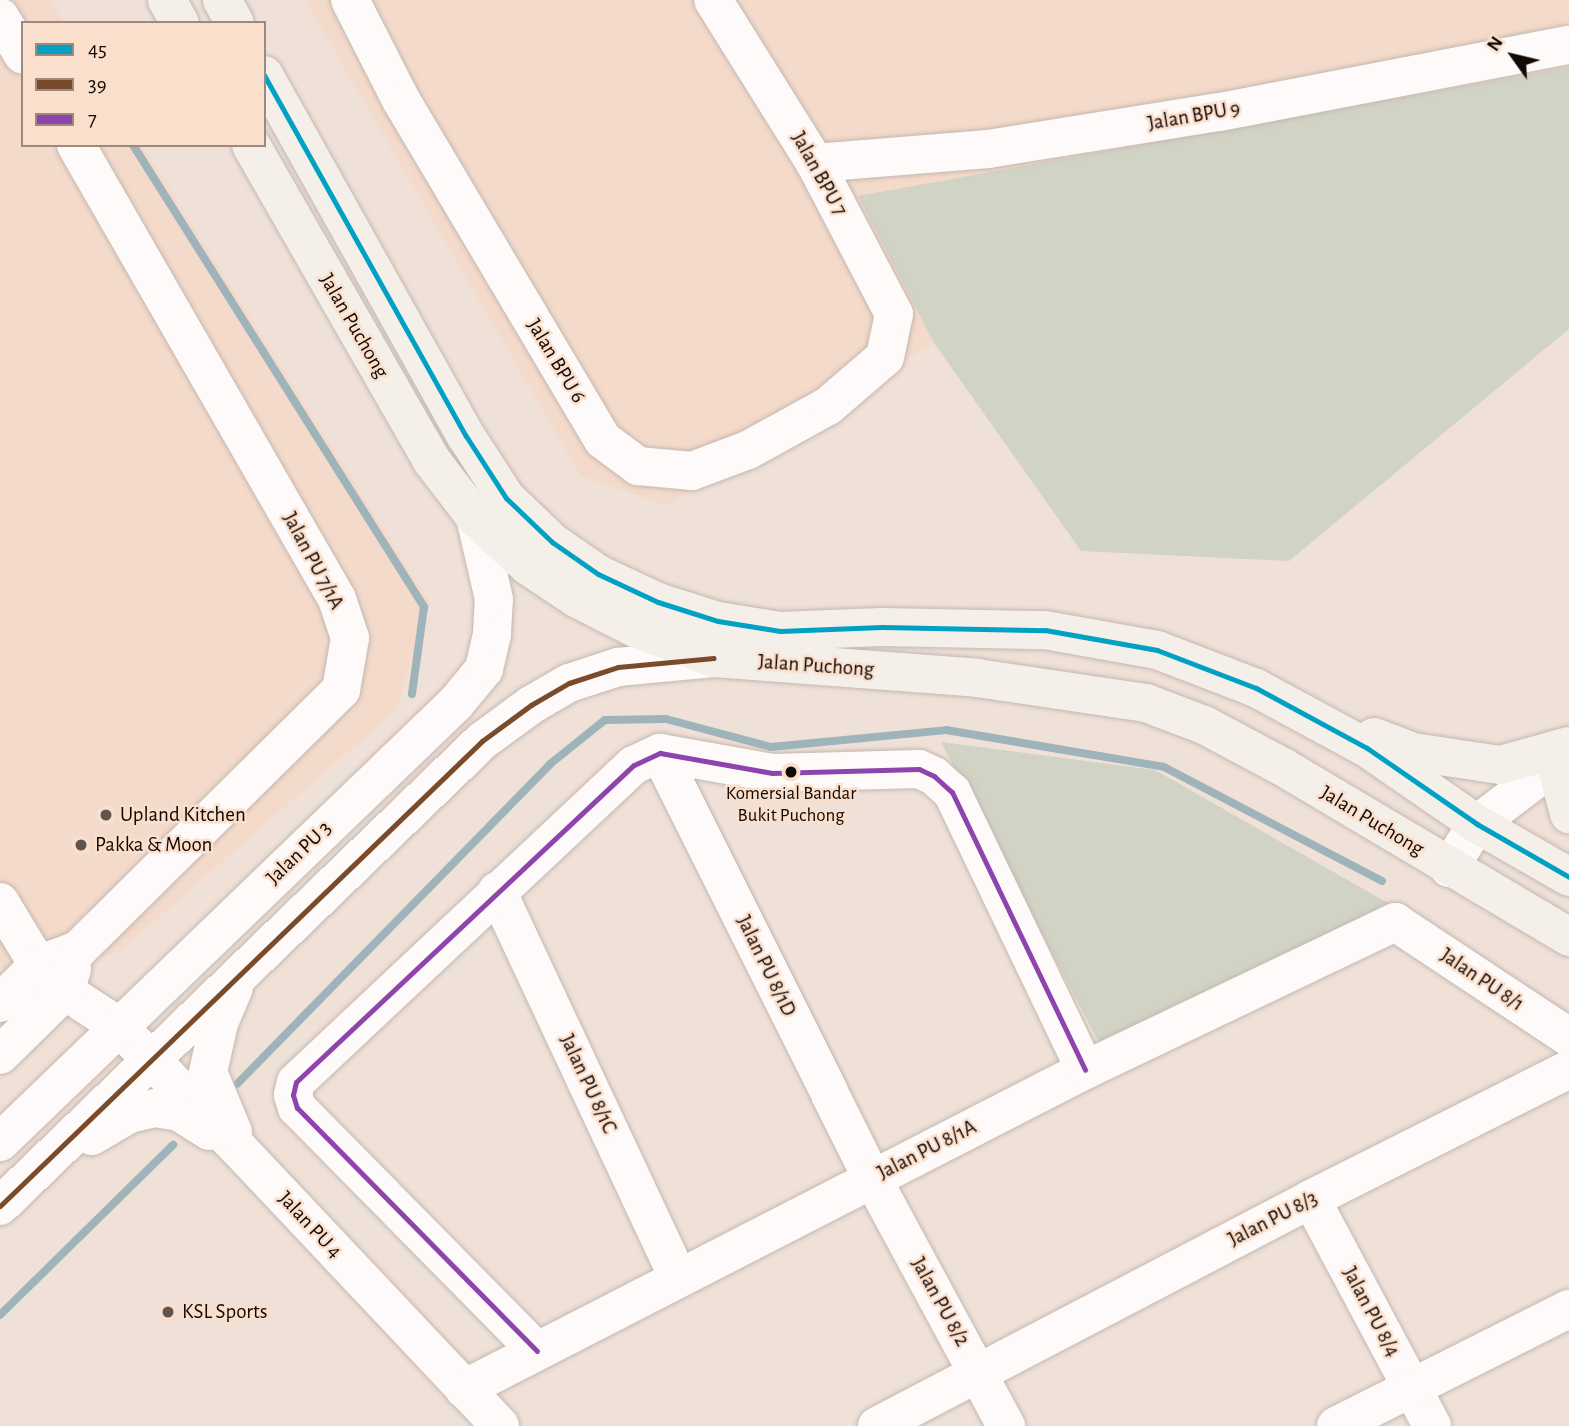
<!DOCTYPE html>
<style>
body{margin:0}
#map{position:relative;width:1569px;height:1426px;overflow:hidden;background:#f0e1d8;font-family:"Alegreya Sans",sans-serif}
div>[style]{position:absolute}
.built>*{inset:0;background:#f4daca}
.green>*{inset:0;background:#d1d3c5}
.stream>*{height:8px;margin:-4px;padding:0 4px;transform-origin:4px;border-radius:4px;background:#9fb3bb}
.roads{filter:drop-shadow(0 0 2px #c3b8b1) drop-shadow(0 0 2px #c3b8b1)}
.minor>*{height:38px;margin:-19px;padding:0 19px;transform-origin:19px;border-radius:19px;background:#fdfaf9}
.major>*{height:38px;margin:-19px;padding:0 19px;transform-origin:19px;border-radius:19px;background:#f5efea}
.bus-1>*{height:5px;margin:-2.5px;padding:0 2.5px;transform-origin:2.5px;border-radius:2.5px;background:#01a1c4}
.bus-2>*{height:5px;margin:-2.5px;padding:0 2.5px;transform-origin:2.5px;border-radius:2.5px;background:#7a4b2a}
.bus-3>*{height:5px;margin:-2.5px;padding:0 2.5px;transform-origin:2.5px;border-radius:2.5px;background:#8e44ad}
.dots>*{width:19px;height:19px;translate:-50% -50%;box-sizing:border-box;border:4px solid #fbdfcd;border-radius:50%}
span{translate:-50% -50%;white-space:nowrap;text-align:center;line-height:1.15;-webkit-text-stroke:5px #fbdfcd;paint-order:stroke}
.bus-label{font-size:19px;color:#120904}
.street-label{font-size:21px;color:#120904}
.poi-label{font-size:21px;color:#120904}
.left{translate:0 -50%;text-align:left}
.legend{position:absolute;left:21px;top:21px;width:245px;height:126px;box-sizing:border-box;background:#fbdfcd;border:2px solid #9e897d;margin:0;padding:9px 12px;list-style:none;font-size:21px;color:#120904}
.legend li{display:flex;align-items:center;gap:14px;height:35px}
.legend b{width:35px;border:2px solid #9e897d}
.north{position:absolute;left:1478px;top:21px;width:70px;height:70px;-webkit-text-stroke:5px #fbdfcd;paint-order:stroke;rotate:304deg;font-size:19px;font-weight:700;line-height:28px;text-align:center;color:#120904}
.north::after{content:'';display:block;margin:auto;width:24px;height:32px;background:#120904;clip-path:polygon(50% 0,100% 100%,50% 72%,0 100%)}
</style>
<div id="map">
<div class="built">
<div style="clip-path:polygon(0 0,50px 0,64px 23px,23px 23px,23px 145px,142px 145px,430px 603px,396px 710px,119px 952px,8px 977px,0 962px)"></div>
<div style="clip-path:polygon(305px 0,1569px 0,1569px 67px,859px 196px,934px 343px,665px 505px,581px 476px)"></div>
</div>
<div class="green">
<div style="clip-path:polygon(1569px 67px,1569px 329px,1289px 561px,1081px 551px,934px 343px,858px 196px)"></div>
<div style="clip-path:polygon(941px 742px,1155px 770px,1388px 903px,1102px 1048px)"></div>
</div>
<div class="stream">
<div style="left:133px;top:145px;width:546px;rotate:57.79deg"></div>
<div style="left:424px;top:607px;width:88px;rotate:97.9deg"></div>
<div style="left:237px;top:1084px;width:448px;rotate:-45.6deg"></div>
<div style="left:550px;top:764px;width:70px;rotate:-38.7deg"></div>
<div style="left:605px;top:720px;width:61px;rotate:-0.9deg"></div>
<div style="left:666px;top:719px;width:109px;rotate:14.9deg"></div>
<div style="left:771px;top:747px;width:176px;rotate:-5.5deg"></div>
<div style="left:946px;top:730px;width:221px;rotate:9.6deg"></div>
<div style="left:1164px;top:767px;width:246px;rotate:27.6deg"></div>
<div style="left:0;top:1315px;width:243px;rotate:-44.5deg"></div>
</div>
<div class="roads">
<div class="minor">
<div style="left:350px;top:0;width:112px;rotate:63deg"></div>
<div style="left:401px;top:100px;width:395px;rotate:59.3deg"></div>
<div style="left:603px;top:440px;width:44px;rotate:36.6deg"></div>
<div style="left:638px;top:466px;width:54px;rotate:5.3deg"></div>
<div style="left:692px;top:471px;width:60px;rotate:-20.6deg"></div>
<div style="left:748px;top:450px;width:91px;rotate:-28.8deg"></div>
<div style="left:828px;top:406px;width:75px;rotate:-40.7deg"></div>
<div style="left:885px;top:357px;width:44px;rotate:-78.2deg"></div>
<div style="left:894px;top:314px;width:170px;rotate:-117.6deg"></div>
<div style="left:815px;top:163px;width:192px;rotate:-122deg"></div>
<div style="left:0;top:17px;width:44px;rotate:58.8deg"></div>
<div style="left:815px;top:163px;width:174px;rotate:-4.6deg"></div>
<div style="left:988px;top:149px;width:235px;rotate:-9.1deg"></div>
<div style="left:1220px;top:112px;width:355px;rotate:-10.9deg"></div>
<div style="left:660px;top:753px;width:475px;rotate:63.5deg"></div>
<div style="left:872px;top:1178px;width:282px;rotate:61.6deg"></div>
<div style="left:1449px;top:868px;width:52px;rotate:-57.5deg"></div>
<div style="left:1477px;top:824px;width:116px;rotate:-37.3deg"></div>
<div style="left:497px;top:891px;width:427px;rotate:64.9deg"></div>
<div style="left:0;top:902px;width:74px;rotate:58.9deg"></div>
<div style="left:38px;top:965px;width:37px;rotate:44deg"></div>
<div style="left:65px;top:991px;width:64px;rotate:33.4deg"></div>
<div style="left:118px;top:1026px;width:174px;rotate:45.5deg"></div>
<div style="left:240px;top:1150px;width:379px;rotate:46.7deg"></div>
<div style="left:0;top:1003px;width:54px;rotate:-45deg"></div>
<div style="left:38px;top:965px;width:43px;rotate:-20.6deg"></div>
<div style="left:78px;top:950px;width:370px;rotate:-44.7deg"></div>
<div style="left:341px;top:690px;width:53px;rotate:-80.2deg"></div>
<div style="left:350px;top:638px;width:41px;rotate:-108.4deg"></div>
<div style="left:337px;top:599px;width:524px;rotate:-119.89deg"></div>
<div style="left:0;top:1055px;width:91px;rotate:-44.6deg"></div>
<div style="left:65px;top:991px;width:23px;rotate:-72deg"></div>
<div style="left:233px;top:1132px;width:65px;rotate:-112.6deg"></div>
<div style="left:208px;top:1072px;width:50px;rotate:-77.3deg"></div>
<div style="left:219px;top:1023px;width:38px;rotate:-67deg"></div>
<div style="left:92px;top:1136px;width:43px;rotate:-30.7deg"></div>
<div style="left:129px;top:1114px;width:28px;rotate:-13deg"></div>
<div style="left:156px;top:1108px;width:23px;rotate:10deg"></div>
<div style="left:179px;top:1112px;width:36px;rotate:32deg"></div>
<div style="left:0;top:1142px;width:633px;rotate:-43.91deg"></div>
<div style="left:456px;top:703px;width:44px;rotate:-50.5deg"></div>
<div style="left:484px;top:669px;width:36px;rotate:-77deg"></div>
<div style="left:492px;top:634px;width:35px;rotate:-87deg"></div>
<div style="left:494px;top:599px;width:84px;rotate:-103deg"></div>
<div style="left:1311px;top:1199px;width:257px;rotate:61.9deg"></div>
<div style="left:0;top:1206px;width:670px;rotate:-43.97deg"></div>
<div style="left:482px;top:741px;width:61px;rotate:-36.3deg"></div>
<div style="left:531px;top:705px;width:44px;rotate:-30.1deg"></div>
<div style="left:569px;top:683px;width:52px;rotate:-18.1deg"></div>
<div style="left:618px;top:667px;width:96px;rotate:-5.4deg"></div>
<div style="left:537px;top:1351px;width:342px;rotate:-134.6deg"></div>
<div style="left:297px;top:1108px;width:14px;rotate:-107deg"></div>
<div style="left:293px;top:1095px;width:13px;rotate:-77deg"></div>
<div style="left:296px;top:1082px;width:463px;rotate:-43.2deg"></div>
<div style="left:634px;top:765px;width:29px;rotate:-25deg"></div>
<div style="left:660px;top:753px;width:114px;rotate:10.1deg"></div>
<div style="left:772px;top:773px;width:147px;rotate:-1.6deg"></div>
<div style="left:919px;top:769px;width:17px;rotate:25deg"></div>
<div style="left:934px;top:776px;width:24px;rotate:42deg"></div>
<div style="left:952px;top:792px;width:308px;rotate:64.4deg"></div>
<div style="left:464px;top:1389px;width:698px;rotate:-27.19deg"></div>
<div style="left:1085px;top:1070px;width:344px;rotate:-25.5deg"></div>
<div style="left:1395px;top:922px;width:209px;rotate:33.5deg"></div>
<div style="left:877px;top:1426px;width:490px;rotate:-27.6deg"></div>
<div style="left:1311px;top:1199px;width:289px;rotate:-26.7deg"></div>
<div style="left:1336px;top:1426px;width:261px;rotate:-26.7deg"></div>
</div>
<div class="major">
<div style="left:167px;top:0;width:26px;rotate:61deg"></div>
<div style="left:222px;top:0;width:26px;rotate:61deg"></div>
<div style="left:264px;top:75px;width:414px;rotate:60.8deg"></div>
<div style="left:466px;top:436px;width:74px;rotate:57.2deg"></div>
<div style="left:506px;top:498px;width:64px;rotate:43.7deg"></div>
<div style="left:552px;top:542px;width:56px;rotate:34.8deg"></div>
<div style="left:598px;top:574px;width:66px;rotate:25deg"></div>
<div style="left:658px;top:602px;width:63px;rotate:17.6deg"></div>
<div style="left:718px;top:621px;width:63px;rotate:9.2deg"></div>
<div style="left:780px;top:631px;width:102px;rotate:-2.2deg"></div>
<div style="left:882px;top:627px;width:163px;rotate:1.1deg"></div>
<div style="left:1045px;top:630px;width:114px;rotate:10.1deg"></div>
<div style="left:1157px;top:650px;width:106px;rotate:21deg"></div>
<div style="left:1256px;top:688px;width:126px;rotate:28.4deg"></div>
<div style="left:1367px;top:748px;width:134px;rotate:34.6deg"></div>
<div style="left:1477px;top:824px;width:106px;rotate:29.9deg"></div>
<div style="left:251px;top:145px;width:364px;rotate:60.2deg"></div>
<div style="left:432px;top:461px;width:71px;rotate:52.5deg"></div>
<div style="left:475px;top:517px;width:72px;rotate:42.8deg"></div>
<div style="left:528px;top:566px;width:58px;rotate:33.7deg"></div>
<div style="left:576px;top:598px;width:66px;rotate:27deg"></div>
<div style="left:635px;top:628px;width:85px;rotate:20.8deg"></div>
<div style="left:714px;top:658px;width:264px;rotate:4.3deg"></div>
<div style="left:977px;top:678px;width:171px;rotate:8.4deg"></div>
<div style="left:1146px;top:703px;width:62px;rotate:20.8deg"></div>
<div style="left:1204px;top:725px;width:89px;rotate:28deg"></div>
<div style="left:1283px;top:767px;width:333px;rotate:30.7deg"></div>
<div style="left:1374px;top:737px;width:42px;rotate:21deg"></div>
<div style="left:1413px;top:752px;width:88px;rotate:8.5deg"></div>
<div style="left:1500px;top:765px;width:72px;rotate:-15.4deg"></div>
<div style="left:1556px;top:764px;width:52px;rotate:75.4deg"></div>
</div>
</div>
<div class="bus-1">
<div style="left:264px;top:75px;width:414px;rotate:60.8deg"></div>
<div style="left:466px;top:436px;width:74px;rotate:57.2deg"></div>
<div style="left:506px;top:498px;width:64px;rotate:43.7deg"></div>
<div style="left:552px;top:542px;width:56px;rotate:34.8deg"></div>
<div style="left:598px;top:574px;width:66px;rotate:25deg"></div>
<div style="left:658px;top:602px;width:63px;rotate:17.6deg"></div>
<div style="left:718px;top:621px;width:63px;rotate:9.2deg"></div>
<div style="left:780px;top:631px;width:102px;rotate:-2.2deg"></div>
<div style="left:882px;top:627px;width:163px;rotate:1.1deg"></div>
<div style="left:1045px;top:630px;width:114px;rotate:10.1deg"></div>
<div style="left:1157px;top:650px;width:106px;rotate:21deg"></div>
<div style="left:1256px;top:688px;width:126px;rotate:28.4deg"></div>
<div style="left:1367px;top:748px;width:134px;rotate:34.6deg"></div>
<div style="left:1477px;top:824px;width:106px;rotate:29.9deg"></div>
</div>
<div class="bus-2">
<div style="left:0;top:1206px;width:670px;rotate:-43.97deg"></div>
<div style="left:482px;top:741px;width:61px;rotate:-36.3deg"></div>
<div style="left:531px;top:705px;width:44px;rotate:-30.1deg"></div>
<div style="left:569px;top:683px;width:52px;rotate:-18.1deg"></div>
<div style="left:618px;top:667px;width:96px;rotate:-5.4deg"></div>
</div>
<div class="bus-3">
<div style="left:537px;top:1351px;width:342px;rotate:-134.6deg"></div>
<div style="left:297px;top:1108px;width:14px;rotate:-107deg"></div>
<div style="left:293px;top:1095px;width:13px;rotate:-77deg"></div>
<div style="left:296px;top:1082px;width:463px;rotate:-43.2deg"></div>
<div style="left:634px;top:765px;width:29px;rotate:-25deg"></div>
<div style="left:660px;top:753px;width:114px;rotate:10.1deg"></div>
<div style="left:772px;top:773px;width:147px;rotate:-1.6deg"></div>
<div style="left:919px;top:769px;width:17px;rotate:25deg"></div>
<div style="left:934px;top:776px;width:24px;rotate:42deg"></div>
<div style="left:952px;top:792px;width:308px;rotate:64.4deg"></div>
</div>
<div class="dots">
<div style="left:791px;top:772px;background:#120904"></div>
<div style="left:106px;top:815px;background:#60554e"></div>
<div style="left:81px;top:845px;background:#60554e"></div>
<div style="left:168px;top:1312px;background:#60554e"></div>
</div>
<div class="bus-label">
<span style="left:791px;top:805px">Komersial Bandar<br>Bukit Puchong</span>
</div>
<div class="street-label">
<span style="left:1194px;top:116px;rotate:-10deg">Jalan BPU 9</span>
<span style="left:819px;top:174px;rotate:61deg">Jalan BPU 7</span>
<span style="left:354px;top:326px;rotate:60deg">Jalan Puchong</span>
<span style="left:556px;top:361px;rotate:59deg">Jalan BPU 6</span>
<span style="left:313px;top:561px;rotate:62deg">Jalan PU 7/1A</span>
<span style="left:816px;top:666px;rotate:4deg">Jalan Puchong</span>
<span style="left:1372px;top:821px;rotate:31deg">Jalan Puchong</span>
<span style="left:299px;top:853px;rotate:-44deg">Jalan PU 3</span>
<span style="left:766px;top:966px;rotate:64deg">Jalan PU 8/1D</span>
<span style="left:1482px;top:980px;rotate:34deg">Jalan PU 8/1</span>
<span style="left:588px;top:1084px;rotate:65deg">Jalan PU 8/1C</span>
<span style="left:927px;top:1150px;rotate:-27deg">Jalan PU 8/1A</span>
<span style="left:1273px;top:1219px;rotate:-27deg">Jalan PU 8/3</span>
<span style="left:310px;top:1225px;rotate:47deg">Jalan PU 4</span>
<span style="left:940px;top:1302px;rotate:61deg">Jalan PU 8/2</span>
<span style="left:1371px;top:1312px;rotate:62deg">Jalan PU 8/4</span>
</div>
<div class="poi-label">
<span class="left" style="left:120px;top:815px">Upland Kitchen</span>
<span class="left" style="left:95px;top:845px">Pakka &amp; Moon</span>
<span class="left" style="left:182px;top:1312px">KSL Sports</span>
</div>
<ul class="legend">
<li><b style="height:9px;background:#01a1c4"></b>45</li>
<li><b style="height:9px;background:#7a4b2a"></b>39</li>
<li><b style="height:9px;background:#8e44ad"></b>7</li>
</ul>
<div class="north">N</div>
</div>
